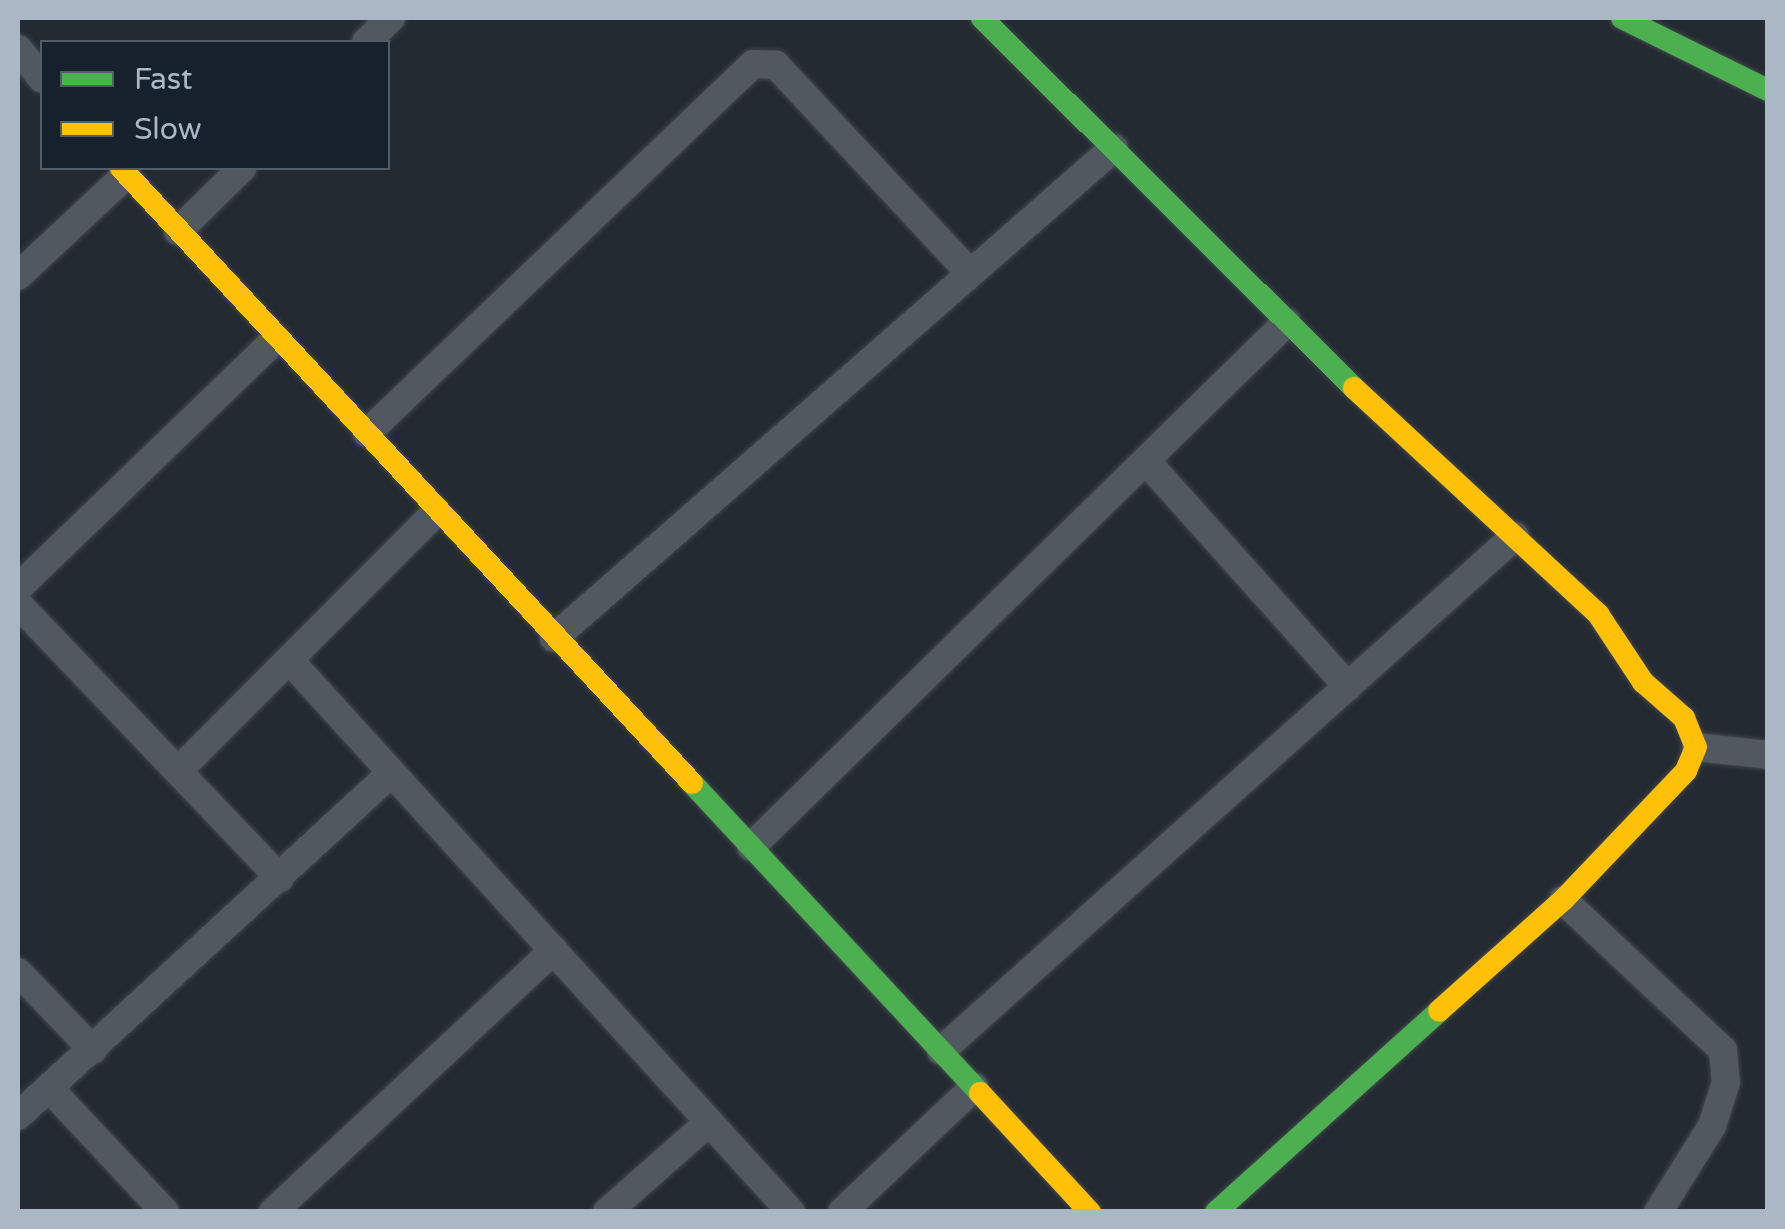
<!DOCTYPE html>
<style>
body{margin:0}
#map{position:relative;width:1785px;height:1229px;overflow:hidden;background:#232a31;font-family:"Varela Round",sans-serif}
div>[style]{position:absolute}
.roads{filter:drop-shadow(0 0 2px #40464c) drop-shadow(0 0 2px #40464c)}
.street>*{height:28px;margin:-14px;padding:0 14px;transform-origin:14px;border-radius:14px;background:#525860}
.fast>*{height:22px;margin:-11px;padding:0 11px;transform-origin:11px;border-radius:11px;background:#4caf50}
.slow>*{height:22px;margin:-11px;padding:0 11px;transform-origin:11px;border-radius:11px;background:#ffc107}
span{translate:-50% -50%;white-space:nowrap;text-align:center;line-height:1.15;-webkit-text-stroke:8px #16212b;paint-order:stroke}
.frame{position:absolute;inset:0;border:20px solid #aab7c5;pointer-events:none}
.legend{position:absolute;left:40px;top:40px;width:350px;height:130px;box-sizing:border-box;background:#16212b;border:2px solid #515d69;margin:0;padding:12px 18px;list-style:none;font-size:30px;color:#aab7c5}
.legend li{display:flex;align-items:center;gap:20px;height:50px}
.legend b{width:50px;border:2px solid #515d69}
</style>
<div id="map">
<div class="roads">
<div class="street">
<div style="left:366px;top:42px;width:35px;rotate:-44deg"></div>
<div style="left:18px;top:49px;width:38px;rotate:51deg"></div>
<div style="left:178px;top:231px;width:90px;rotate:-44.5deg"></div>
<div style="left:18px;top:276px;width:149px;rotate:-43.1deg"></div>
<div style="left:367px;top:433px;width:534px;rotate:-43.71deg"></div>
<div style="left:753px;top:64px;width:23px;rotate:2deg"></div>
<div style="left:776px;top:65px;width:279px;rotate:47deg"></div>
<div style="left:1148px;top:463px;width:300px;rotate:48.2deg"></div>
<div style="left:18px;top:588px;width:359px;rotate:-44deg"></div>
<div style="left:18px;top:604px;width:379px;rotate:46.3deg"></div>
<div style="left:554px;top:638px;width:744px;rotate:-41.19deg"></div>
<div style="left:292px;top:663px;width:742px;rotate:47.73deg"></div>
<div style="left:1696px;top:747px;width:72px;rotate:6.3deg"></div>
<div style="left:178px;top:771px;width:366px;rotate:-45.1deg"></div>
<div style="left:751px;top:847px;width:750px;rotate:-44.41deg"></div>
<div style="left:1563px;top:900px;width:219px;rotate:43.2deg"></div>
<div style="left:1723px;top:1050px;width:32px;rotate:85deg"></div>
<div style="left:1726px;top:1082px;width:46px;rotate:107.7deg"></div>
<div style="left:1712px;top:1126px;width:102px;rotate:122.1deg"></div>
<div style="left:18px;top:972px;width:108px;rotate:46.1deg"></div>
<div style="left:941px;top:1051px;width:771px;rotate:-41.9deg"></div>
<div style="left:49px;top:1088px;width:170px;rotate:46.9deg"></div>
<div style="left:18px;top:1116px;width:501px;rotate:-42.57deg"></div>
<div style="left:273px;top:1212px;width:384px;rotate:-43deg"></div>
<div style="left:607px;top:1212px;width:136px;rotate:-41.4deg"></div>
<div style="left:842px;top:1212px;width:182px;rotate:-43.4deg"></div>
</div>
<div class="fast">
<div style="left:982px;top:18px;width:525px;rotate:44.85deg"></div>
<div style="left:1622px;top:18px;width:163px;rotate:26.3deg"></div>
<div style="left:692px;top:783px;width:423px;rotate:47.1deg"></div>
<div style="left:1216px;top:1212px;width:300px;rotate:-42deg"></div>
</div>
<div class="slow">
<div style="left:121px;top:168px;width:839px;rotate:47.12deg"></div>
<div style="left:1354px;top:388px;width:333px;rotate:42.8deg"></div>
<div style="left:1598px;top:614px;width:82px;rotate:56.5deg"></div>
<div style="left:1643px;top:682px;width:55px;rotate:41.3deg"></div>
<div style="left:1684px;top:718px;width:31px;rotate:68deg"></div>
<div style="left:1696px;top:747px;width:26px;rotate:113deg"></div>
<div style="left:1686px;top:771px;width:178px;rotate:133.6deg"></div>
<div style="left:1563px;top:900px;width:166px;rotate:138.2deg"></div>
<div style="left:980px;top:1093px;width:162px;rotate:47.3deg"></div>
</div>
</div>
<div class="frame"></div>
<ul class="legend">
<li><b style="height:12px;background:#4caf50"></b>Fast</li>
<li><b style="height:12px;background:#ffc107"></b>Slow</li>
</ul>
</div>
